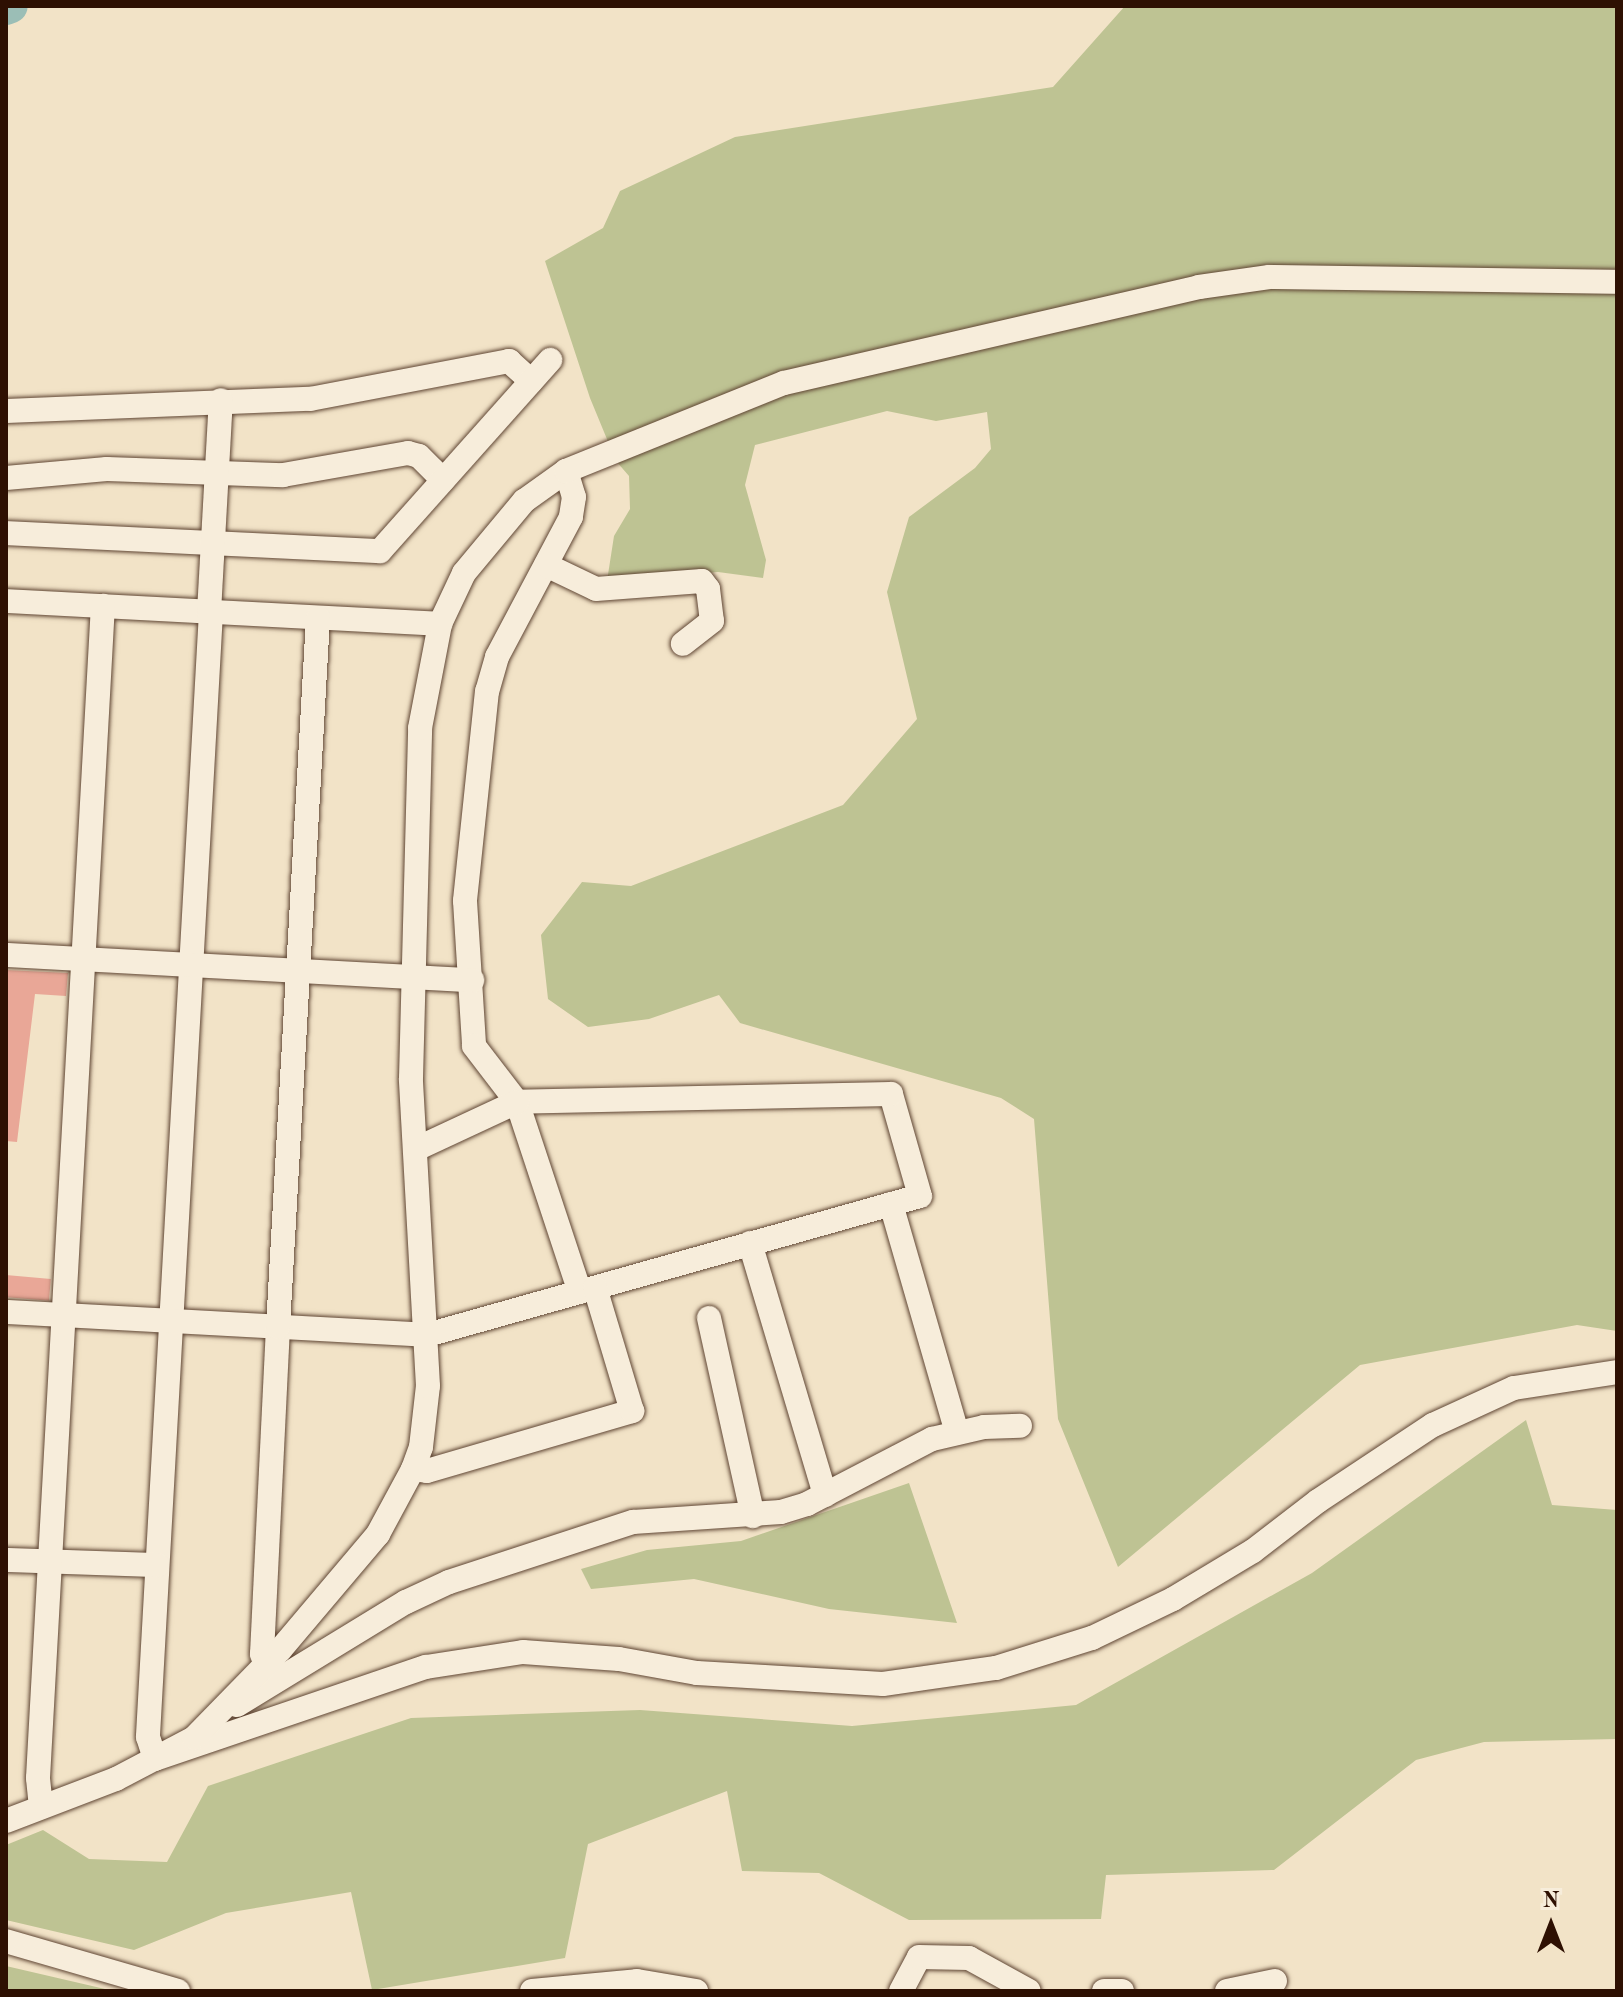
<!DOCTYPE html>
<style>
body{margin:0}
#map{position:relative;width:1623px;height:1997px;overflow:hidden;background:#f2e3c7;font-family:"Old Standard TT",serif}
div>[style]{position:absolute}
.green>*{inset:0;background:#bec393}
.river>*{height:34px;margin:-17px;padding:0 17px;transform-origin:17px;border-radius:17px;background:#9bbeb6}
.building>*{inset:0;background:#e9a797;transform-origin:0 0}
.roads{filter:drop-shadow(0 0 2px #5f4533) drop-shadow(0 0 2px #5f4533)}
.minor>*{height:24px;margin:-12px;padding:0 12px;transform-origin:12px;border-radius:12px;background:#f7eddb}
span{translate:-50% -50%;white-space:nowrap;text-align:center;line-height:1.15;-webkit-text-stroke:7px #f7eddb;paint-order:stroke}
.frame{position:absolute;inset:0;border:8px solid #2e1002;pointer-events:none}
.north{position:absolute;left:1511px;top:1885px;width:80px;height:80px;-webkit-text-stroke:6px #f7eddb;paint-order:stroke;rotate:0deg;font-size:22px;font-weight:700;line-height:32px;text-align:center;color:#2e1002}
.north::after{content:'';display:block;margin:auto;width:28px;height:36px;background:#2e1002;clip-path:polygon(50% 0,100% 100%,50% 72%,0 100%)}
</style>
<div id="map">
<div class="green">
<div style="clip-path:polygon(1125px 6px,1617px 6px,1617px 1331px,1577px 1325px,1360px 1365px,1118px 1567px,1058px 1419px,1034px 1119px,1001px 1098px,740px 1023px,719px 995px,649px 1019px,588px 1027px,548px 999px,541px 935px,582px 882px,631px 886px,843px 805px,917px 719px,887px 592px,909px 517px,975px 468px,991px 449px,987px 412px,936px 421px,887px 411px,755px 445px,745px 485px,766px 560px,763px 578px,718px 572px,607px 581px,614px 536px,630px 509px,629px 476px,616px 461px,590px 398px,545px 261px,603px 228px,620px 191px,735px 137px,1053px 87px)"></div>
<div style="clip-path:polygon(1526px 1420px,1552px 1505px,1617px 1510px,1617px 1739px,1484px 1742px,1416px 1760px,1274px 1870px,1106px 1875px,1101px 1919px,909px 1920px,819px 1873px,742px 1871px,727px 1791px,588px 1844px,565px 1958px,372px 1990px,351px 1892px,226px 1913px,134px 1950px,6px 1920px,6px 1845px,43px 1830px,89px 1859px,167px 1862px,208px 1786px,411px 1718px,640px 1710px,852px 1726px,1076px 1705px,1312px 1573px)"></div>
<div style="clip-path:polygon(909px 1483px,957px 1623px,829px 1609px,694px 1579px,591px 1589px,581px 1569px,647px 1550px,741px 1541px)"></div>
<div style="clip-path:polygon(6px 1966px,105px 1989px,6px 1991px)"></div>
</div>
<div class="river">
<div style="left:6px;top:8px;width:5px;rotate:-22deg"></div>
</div>
<div class="building">
<div style="clip-path:polygon(6px 970px,68px 973px,66px 996px,35px 994px,17px 1142px,6px 1141px)"></div>
<div style="left:6px;top:1275px;width:45px;height:22px;rotate:5deg"></div>
</div>
<div class="roads">
<div class="minor">
<div style="left:6px;top:411px;width:304px;rotate:-2.3deg"></div>
<div style="left:310px;top:399px;width:203px;rotate:-10.8deg"></div>
<div style="left:509px;top:361px;width:30px;rotate:42deg"></div>
<div style="left:566px;top:471px;width:27px;rotate:73deg"></div>
<div style="left:574px;top:497px;width:20px;rotate:99deg"></div>
<div style="left:571px;top:517px;width:158px;rotate:117.9deg"></div>
<div style="left:497px;top:657px;width:35px;rotate:106deg"></div>
<div style="left:487px;top:691px;width:211px;rotate:96deg"></div>
<div style="left:465px;top:901px;width:145px;rotate:86.4deg"></div>
<div style="left:474px;top:1046px;width:71px;rotate:52.5deg"></div>
<div style="left:517px;top:1102px;width:200px;rotate:71.7deg"></div>
<div style="left:6px;top:478px;width:101px;rotate:-5.1deg"></div>
<div style="left:107px;top:469px;width:176px;rotate:2deg"></div>
<div style="left:283px;top:475px;width:127px;rotate:-10deg"></div>
<div style="left:408px;top:453px;width:11px;rotate:15deg"></div>
<div style="left:419px;top:456px;width:34px;rotate:45deg"></div>
<div style="left:6px;top:533px;width:374px;rotate:2.8deg"></div>
<div style="left:380px;top:551px;width:256px;rotate:-48.3deg"></div>
<div style="left:546px;top:565px;width:55px;rotate:25.6deg"></div>
<div style="left:596px;top:589px;width:106px;rotate:-4.3deg"></div>
<div style="left:702px;top:581px;width:10px;rotate:53deg"></div>
<div style="left:708px;top:589px;width:32px;rotate:83deg"></div>
<div style="left:712px;top:621px;width:37px;rotate:142deg"></div>
<div style="left:6px;top:601px;width:435px;rotate:3deg"></div>
<div style="left:209px;top:612px;width:212px;rotate:-86.8deg"></div>
<div style="left:211px;top:612px;width:1127px;rotate:93.21deg"></div>
<div style="left:148px;top:1737px;width:23px;rotate:72deg"></div>
<div style="left:155px;top:1759px;width:286px;rotate:-18.8deg"></div>
<div style="left:426px;top:1667px;width:98px;rotate:-8.8deg"></div>
<div style="left:523px;top:1652px;width:96px;rotate:4.2deg"></div>
<div style="left:619px;top:1659px;width:79px;rotate:10.2deg"></div>
<div style="left:697px;top:1673px;width:186px;rotate:3.4deg"></div>
<div style="left:883px;top:1684px;width:114px;rotate:-8.1deg"></div>
<div style="left:996px;top:1668px;width:101px;rotate:-17.4deg"></div>
<div style="left:1092px;top:1638px;width:90px;rotate:-25.7deg"></div>
<div style="left:1173px;top:1599px;width:93px;rotate:-31deg"></div>
<div style="left:1253px;top:1551px;width:82px;rotate:-37.6deg"></div>
<div style="left:1318px;top:1501px;width:138px;rotate:-33.5deg"></div>
<div style="left:1433px;top:1425px;width:89px;rotate:-24.6deg"></div>
<div style="left:1514px;top:1388px;width:104px;rotate:-8.8deg"></div>
<div style="left:6px;top:955px;width:467px;rotate:3.1deg"></div>
<div style="left:891px;top:1204px;width:238px;rotate:73.9deg"></div>
<div style="left:750px;top:1243px;width:263px;rotate:73.4deg"></div>
<div style="left:6px;top:1312px;width:422px;rotate:3.1deg"></div>
<div style="left:427px;top:1335px;width:512px;rotate:-15.75deg"></div>
<div style="left:920px;top:1196px;width:106px;rotate:-105.9deg"></div>
<div style="left:891px;top:1094px;width:374px;rotate:178.8deg"></div>
<div style="left:517px;top:1102px;width:111px;rotate:155deg"></div>
<div style="left:709px;top:1318px;width:203px;rotate:77.5deg"></div>
<div style="left:413px;top:1469px;width:14px;rotate:8deg"></div>
<div style="left:427px;top:1471px;width:214px;rotate:-16.3deg"></div>
<div style="left:632px;top:1411px;width:128px;rotate:-106.7deg"></div>
<div style="left:6px;top:1560px;width:151px;rotate:1.9deg"></div>
<div style="left:266px;top:1665px;width:12px;rotate:-110deg"></div>
<div style="left:262px;top:1654px;width:327px;rotate:-87.2deg"></div>
<div style="left:278px;top:1327px;width:710px;rotate:-86.77deg"></div>
<div style="left:237px;top:1705px;width:198px;rotate:-31.4deg"></div>
<div style="left:406px;top:1602px;width:47px;rotate:-24.9deg"></div>
<div style="left:449px;top:1582px;width:194px;rotate:-18.1deg"></div>
<div style="left:633px;top:1522px;width:148px;rotate:-3.9deg"></div>
<div style="left:781px;top:1512px;width:27px;rotate:-17deg"></div>
<div style="left:807px;top:1504px;width:141px;rotate:-27.5deg"></div>
<div style="left:932px;top:1439px;width:53px;rotate:-13deg"></div>
<div style="left:984px;top:1427px;width:36px;rotate:-2deg"></div>
<div style="left:41px;top:1807px;width:29px;rotate:-96deg"></div>
<div style="left:38px;top:1778px;width:1174px;rotate:-86.83deg"></div>
<div style="left:6px;top:1821px;width:118px;rotate:-20.9deg"></div>
<div style="left:116px;top:1779px;width:88px;rotate:-27.7deg"></div>
<div style="left:194px;top:1738px;width:123px;rotate:-45.7deg"></div>
<div style="left:280px;top:1650px;width:152px;rotate:-49.8deg"></div>
<div style="left:378px;top:1534px;width:74px;rotate:-61.7deg"></div>
<div style="left:413px;top:1469px;width:23px;rotate:-70deg"></div>
<div style="left:421px;top:1447px;width:61px;rotate:-83.5deg"></div>
<div style="left:428px;top:1386px;width:308px;rotate:-93.2deg"></div>
<div style="left:411px;top:1078px;width:350px;rotate:-88.5deg"></div>
<div style="left:420px;top:728px;width:106px;rotate:-79.1deg"></div>
<div style="left:440px;top:624px;width:56px;rotate:-64.8deg"></div>
<div style="left:464px;top:573px;width:94px;rotate:-50.2deg"></div>
<div style="left:524px;top:501px;width:52px;rotate:-35.5deg"></div>
<div style="left:566px;top:471px;width:235px;rotate:-22deg"></div>
<div style="left:784px;top:383px;width:426px;rotate:-13deg"></div>
<div style="left:1199px;top:287px;width:71px;rotate:-8.1deg"></div>
<div style="left:1269px;top:277px;width:348px;rotate:0.8deg"></div>
<div style="left:6px;top:1941px;width:179px;rotate:16.2deg"></div>
<div style="left:532px;top:1991px;width:105px;rotate:-5.4deg"></div>
<div style="left:637px;top:1981px;width:60px;rotate:9.6deg"></div>
<div style="left:901px;top:1991px;width:38px;rotate:-62deg"></div>
<div style="left:919px;top:1957px;width:50px;rotate:1.1deg"></div>
<div style="left:969px;top:1958px;width:68px;rotate:28.8deg"></div>
<div style="left:1104px;top:1991px;width:18px"></div>
<div style="left:1227px;top:1991px;width:49px;rotate:-11.8deg"></div>
</div>
</div>
<div class="frame"></div>
<div class="north">N</div>
</div>
